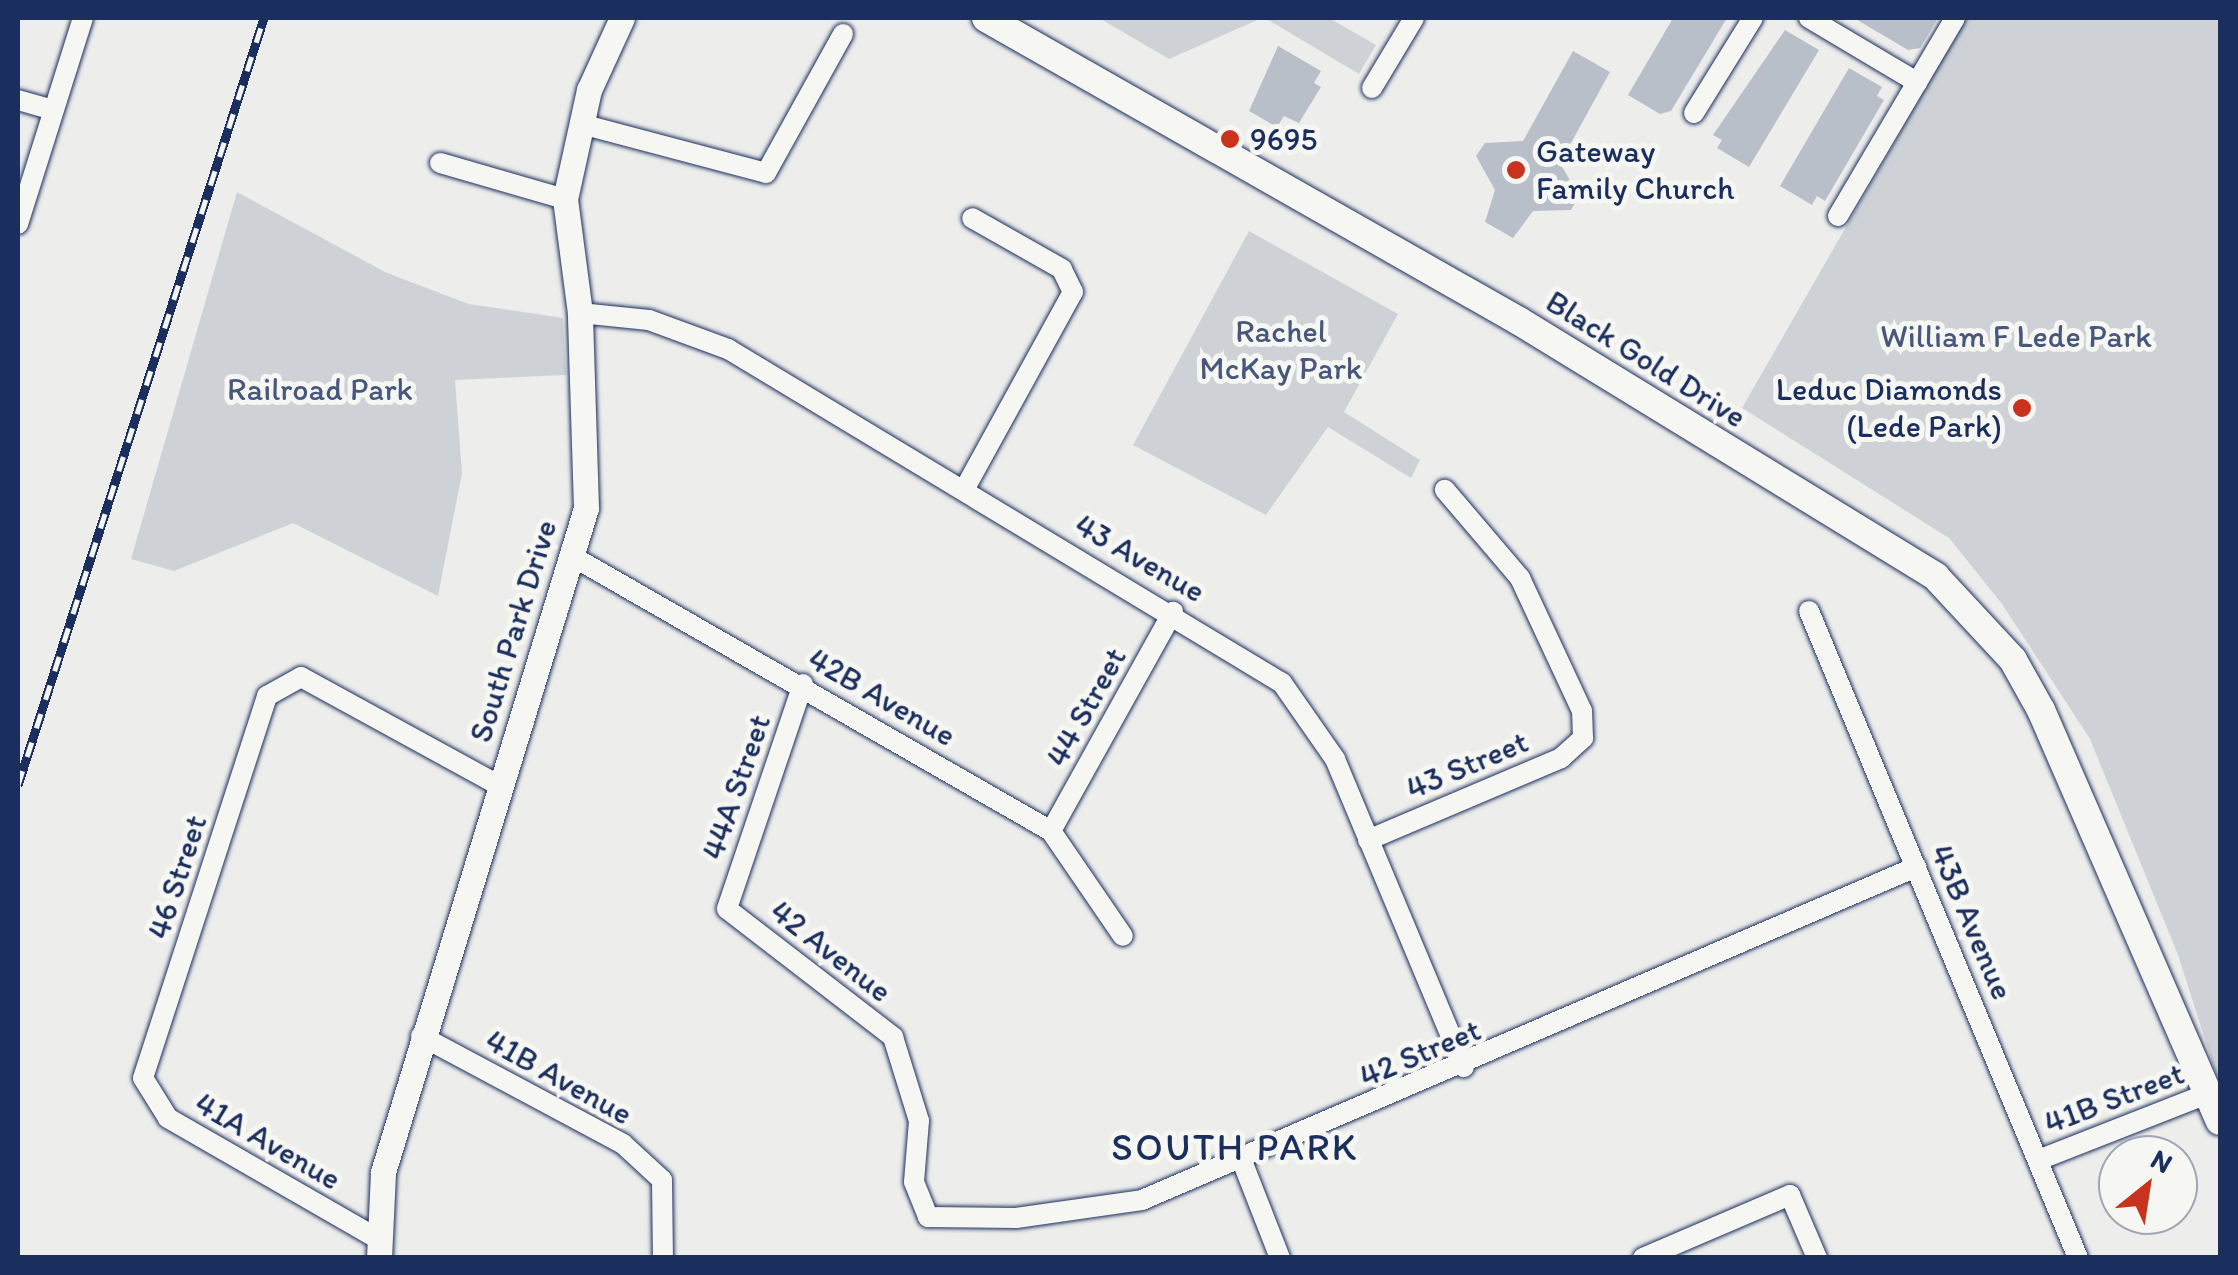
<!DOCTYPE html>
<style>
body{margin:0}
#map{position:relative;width:2238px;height:1275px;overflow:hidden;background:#edeeec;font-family:Itim,sans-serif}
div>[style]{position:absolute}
.green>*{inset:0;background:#ced2d7}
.building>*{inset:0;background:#b9bfc8}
.roads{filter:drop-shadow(0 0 2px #1b2f5e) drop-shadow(0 0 2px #1b2f5e)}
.minor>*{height:20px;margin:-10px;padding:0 10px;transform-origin:10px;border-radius:10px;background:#f6f6f2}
.tertiary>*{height:25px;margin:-12.5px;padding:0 12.5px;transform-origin:12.5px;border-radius:12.5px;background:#f6f6f2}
.secondary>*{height:28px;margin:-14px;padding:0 14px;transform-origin:14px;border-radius:14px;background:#f6f6f2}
.rail>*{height:9px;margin-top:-4.5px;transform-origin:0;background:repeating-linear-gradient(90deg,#f6f6f2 0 15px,#1b2f5e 0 30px);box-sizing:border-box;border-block:2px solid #1b2f5e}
.dots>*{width:28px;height:28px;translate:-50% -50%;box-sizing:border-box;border:5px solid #f6f6f2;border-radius:50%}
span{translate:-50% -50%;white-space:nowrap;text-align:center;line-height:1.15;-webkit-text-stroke:10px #f6f6f2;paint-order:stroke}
.poi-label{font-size:32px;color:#1b2f5e}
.left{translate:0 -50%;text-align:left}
.right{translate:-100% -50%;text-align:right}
.park-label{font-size:32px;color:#48587c}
.street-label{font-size:32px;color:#1b2f5e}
.quarter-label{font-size:38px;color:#1b2f5e;letter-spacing:2.5px}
.frame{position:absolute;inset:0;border:20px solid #1b2f5e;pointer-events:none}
.north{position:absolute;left:2098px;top:1135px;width:100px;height:100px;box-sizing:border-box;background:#f6f6f2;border:2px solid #9ea6b7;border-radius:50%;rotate:30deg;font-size:28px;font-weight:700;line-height:40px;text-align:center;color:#1b2f5e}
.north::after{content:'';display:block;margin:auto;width:35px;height:45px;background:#c8321e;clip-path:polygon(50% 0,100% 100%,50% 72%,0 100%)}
</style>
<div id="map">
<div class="green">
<div style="clip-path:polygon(1099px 18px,1262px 18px,1169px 59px)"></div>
<div style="clip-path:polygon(1265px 18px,1329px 18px,1376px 45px,1359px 74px)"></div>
<div style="clip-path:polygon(1966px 18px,2220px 18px,2220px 1086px,2178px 955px,2090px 739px,2002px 604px,1949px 538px,1742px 408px)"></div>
<div style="clip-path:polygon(237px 192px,387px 273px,469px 304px,563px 318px,566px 375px,455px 380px,462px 473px,438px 596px,293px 523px,174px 571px,131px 559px)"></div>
<div style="clip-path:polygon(1249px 231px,1398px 314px,1344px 412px,1420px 460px,1411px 478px,1328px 427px,1266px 515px,1133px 445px)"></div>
</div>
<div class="building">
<div style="clip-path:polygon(1673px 18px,1727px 18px,1671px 111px,1660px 114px,1628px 95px)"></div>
<div style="clip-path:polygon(1854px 18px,1938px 18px,1920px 48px,1908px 50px)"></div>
<div style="clip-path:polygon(1785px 30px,1819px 50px,1749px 167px,1717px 148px,1722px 140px,1713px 135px)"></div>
<div style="clip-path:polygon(1278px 46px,1321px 71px,1314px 83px,1321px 87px,1299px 123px,1284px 116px,1277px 127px,1249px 111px)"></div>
<div style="clip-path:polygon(1573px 51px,1610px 72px,1560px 163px,1579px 196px,1571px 210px,1533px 211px,1513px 238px,1485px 222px,1495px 190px,1476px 156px,1485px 143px,1523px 141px)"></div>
<div style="clip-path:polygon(1849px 68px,1882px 87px,1877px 96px,1884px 100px,1825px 201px,1817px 196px,1812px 205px,1780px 186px)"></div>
</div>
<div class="roads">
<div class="minor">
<div style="left:1809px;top:18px;width:126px;rotate:30.7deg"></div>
<div style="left:1372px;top:88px;width:82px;rotate:-59deg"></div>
<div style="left:18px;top:100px;width:37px;rotate:16deg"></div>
<div style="left:1694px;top:113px;width:112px;rotate:-58.2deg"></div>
<div style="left:581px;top:124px;width:191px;rotate:14.8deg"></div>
<div style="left:766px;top:173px;width:159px;rotate:-61deg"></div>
<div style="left:440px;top:163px;width:130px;rotate:16.1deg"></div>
<div style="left:1838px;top:216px;width:230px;rotate:-59.4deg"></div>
<div style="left:18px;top:224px;width:216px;rotate:-72.5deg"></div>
<div style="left:580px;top:313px;width:69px;rotate:5.8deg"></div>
<div style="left:649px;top:320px;width:84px;rotate:20.2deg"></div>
<div style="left:728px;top:349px;width:647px;rotate:31.09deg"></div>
<div style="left:1282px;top:683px;width:93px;rotate:55.1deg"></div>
<div style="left:1335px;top:759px;width:334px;rotate:67.3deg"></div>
<div style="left:964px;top:490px;width:226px;rotate:-61.2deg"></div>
<div style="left:1073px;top:292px;width:25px;rotate:-116deg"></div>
<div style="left:1062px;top:269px;width:103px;rotate:-150.5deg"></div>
<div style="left:570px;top:555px;width:555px;rotate:29.85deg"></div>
<div style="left:1051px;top:831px;width:127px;rotate:55.6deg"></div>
<div style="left:1809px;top:611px;width:701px;rotate:67.42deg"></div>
<div style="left:803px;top:684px;width:237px;rotate:108.7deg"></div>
<div style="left:727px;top:909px;width:210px;rotate:37.6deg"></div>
<div style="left:893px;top:1037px;width:88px;rotate:72.8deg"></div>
<div style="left:919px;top:1121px;width:61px;rotate:94.7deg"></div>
<div style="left:914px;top:1182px;width:38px;rotate:68deg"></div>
<div style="left:928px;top:1217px;width:88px;rotate:0.7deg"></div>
<div style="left:1016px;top:1218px;width:127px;rotate:-8.1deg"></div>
<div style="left:1142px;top:1200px;width:843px;rotate:-23.28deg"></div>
<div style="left:1051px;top:831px;width:251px;rotate:-60.9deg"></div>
<div style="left:1368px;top:840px;width:210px;rotate:-23deg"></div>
<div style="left:1561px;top:758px;width:30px;rotate:-42deg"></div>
<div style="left:1583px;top:738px;width:27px;rotate:-92deg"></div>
<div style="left:1582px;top:711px;width:147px;rotate:-115deg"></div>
<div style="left:1520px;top:578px;width:116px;rotate:-130.4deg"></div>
<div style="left:421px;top:1036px;width:229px;rotate:28.1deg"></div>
<div style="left:623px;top:1144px;width:53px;rotate:42.7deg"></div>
<div style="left:662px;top:1180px;width:78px;rotate:89.3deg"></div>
<div style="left:2041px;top:1159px;width:180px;rotate:-21.4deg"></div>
<div style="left:1242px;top:1161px;width:104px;rotate:68.6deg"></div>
<div style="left:380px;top:1240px;width:245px;rotate:-150.1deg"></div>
<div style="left:168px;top:1118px;width:47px;rotate:-122deg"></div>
<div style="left:143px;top:1078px;width:402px;rotate:-72deg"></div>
<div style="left:267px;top:696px;width:39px;rotate:-29deg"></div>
<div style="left:301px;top:677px;width:227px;rotate:28.7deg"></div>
<div style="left:1643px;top:1258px;width:160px;rotate:-23.2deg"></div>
<div style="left:1790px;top:1195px;width:69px;rotate:66.8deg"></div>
</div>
<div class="tertiary">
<div style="left:379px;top:1258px;width:86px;rotate:-87.3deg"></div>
<div style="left:383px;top:1172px;width:694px;rotate:-73deg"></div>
<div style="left:586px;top:508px;width:195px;rotate:-91.8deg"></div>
<div style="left:580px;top:313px;width:115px;rotate:-97.5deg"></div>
<div style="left:565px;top:199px;width:112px;rotate:-77.6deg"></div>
<div style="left:589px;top:90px;width:79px;rotate:-65.4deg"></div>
</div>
<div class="secondary">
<div style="left:986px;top:18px;width:613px;rotate:29.62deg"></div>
<div style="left:1519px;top:321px;width:489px;rotate:31.5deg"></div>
<div style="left:1936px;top:577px;width:113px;rotate:47.1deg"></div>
<div style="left:2013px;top:660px;width:57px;rotate:60.8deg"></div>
<div style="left:2041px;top:710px;width:448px;rotate:66.5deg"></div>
</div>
</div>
<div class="rail">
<div style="left:18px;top:785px;width:805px;rotate:-72.22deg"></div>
</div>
<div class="dots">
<div style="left:1230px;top:139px;background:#c8321e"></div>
<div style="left:1516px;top:170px;background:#c8321e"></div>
<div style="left:2022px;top:408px;background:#c8321e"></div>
</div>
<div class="poi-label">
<span class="left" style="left:1250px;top:139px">9695</span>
<span class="left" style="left:1536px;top:170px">Gateway<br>Family Church</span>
<span class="right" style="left:2002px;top:408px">Leduc Diamonds<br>(Lede Park)</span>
</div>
<div class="park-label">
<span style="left:1281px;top:350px">Rachel<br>McKay Park</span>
<span style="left:2016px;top:336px">William F Lede Park</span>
<span style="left:320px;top:389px">Railroad Park</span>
</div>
<div class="street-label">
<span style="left:1646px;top:359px;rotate:32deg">Black Gold Drive</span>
<span style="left:1140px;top:558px;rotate:30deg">43 Avenue</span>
<span style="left:513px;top:631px;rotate:-73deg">South Park Drive</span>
<span style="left:882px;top:697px;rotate:30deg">42B Avenue</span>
<span style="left:1086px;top:707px;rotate:-61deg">44 Street</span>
<span style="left:1467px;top:765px;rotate:-23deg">43 Street</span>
<span style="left:736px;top:787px;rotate:-71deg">44A Street</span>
<span style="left:177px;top:877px;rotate:-72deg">46 Street</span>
<span style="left:1972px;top:922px;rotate:67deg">43B Avenue</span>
<span style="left:831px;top:951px;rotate:38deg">42 Avenue</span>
<span style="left:1420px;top:1053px;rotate:-23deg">42 Street</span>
<span style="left:559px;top:1077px;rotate:29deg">41B Avenue</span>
<span style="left:2114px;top:1098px;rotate:-21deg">41B Street</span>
<span style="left:268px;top:1141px;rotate:30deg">41A Avenue</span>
</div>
<div class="quarter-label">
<span style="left:1235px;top:1148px">SOUTH PARK</span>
</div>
<div class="frame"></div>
<div class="north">N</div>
</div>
